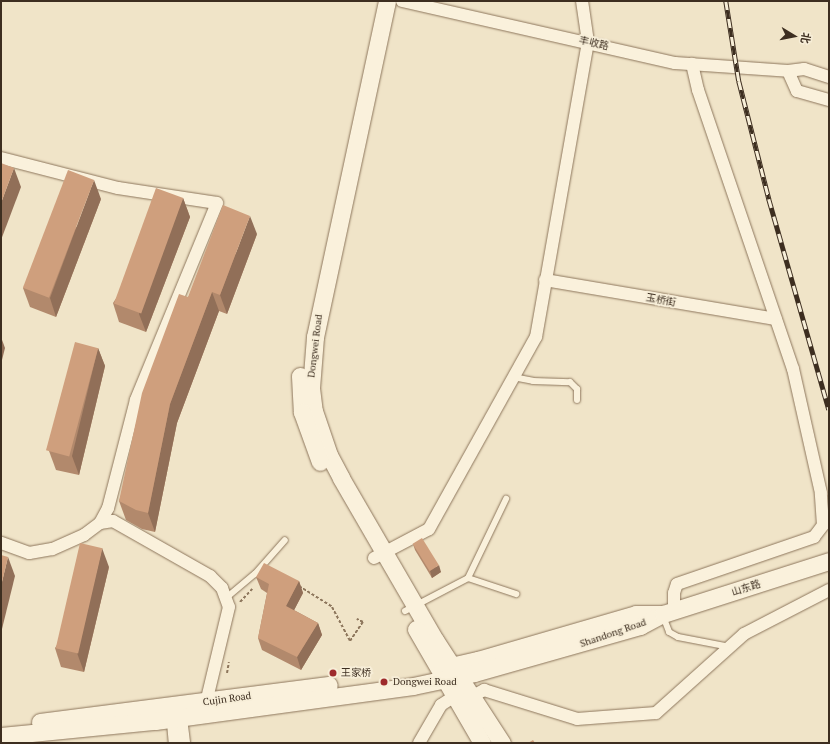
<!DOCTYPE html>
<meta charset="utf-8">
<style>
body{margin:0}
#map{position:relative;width:830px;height:744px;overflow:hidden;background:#f0e4c8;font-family:"PT Serif","Noto Sans SC",serif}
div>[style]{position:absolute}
.path>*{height:2px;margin-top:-1px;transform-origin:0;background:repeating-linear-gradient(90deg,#8d765c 0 3px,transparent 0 5px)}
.roads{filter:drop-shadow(0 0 1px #8d765c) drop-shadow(0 0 1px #8d765c)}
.service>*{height:6px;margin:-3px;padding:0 3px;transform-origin:3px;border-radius:3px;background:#faf1dc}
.minor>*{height:12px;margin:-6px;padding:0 6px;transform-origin:6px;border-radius:6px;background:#faf1dc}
.secondary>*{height:17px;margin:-8.5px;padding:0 8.5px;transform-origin:8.5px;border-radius:8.5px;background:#faf1dc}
.rail>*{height:4.5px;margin-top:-2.25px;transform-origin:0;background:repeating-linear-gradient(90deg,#f7eed8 0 9px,#3d2e20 0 18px);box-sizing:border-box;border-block:1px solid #3d2e20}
.wall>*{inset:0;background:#b2896c}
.shaded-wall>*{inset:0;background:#916f58}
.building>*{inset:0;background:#cf9f7d;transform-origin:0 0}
.dots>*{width:11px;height:11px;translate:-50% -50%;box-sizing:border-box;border:2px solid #f7eed8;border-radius:50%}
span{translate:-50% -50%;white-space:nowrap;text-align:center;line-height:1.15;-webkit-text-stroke:3.5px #f7eed8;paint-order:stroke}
.street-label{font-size:10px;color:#3d2e20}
.poi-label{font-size:10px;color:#3d2e20}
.left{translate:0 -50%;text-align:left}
.frame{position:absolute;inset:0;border:2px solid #3d2e20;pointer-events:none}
.north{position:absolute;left:774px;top:16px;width:40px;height:40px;-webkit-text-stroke:3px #f7eed8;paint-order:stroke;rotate:100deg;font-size:11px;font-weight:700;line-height:16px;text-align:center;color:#3d2e20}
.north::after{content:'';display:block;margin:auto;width:14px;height:18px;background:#3d2e20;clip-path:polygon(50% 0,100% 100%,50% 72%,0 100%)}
</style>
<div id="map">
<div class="path">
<div style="left:299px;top:586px;width:39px;rotate:32deg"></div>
<div style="left:332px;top:607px;width:38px;rotate:62deg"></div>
<div style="left:350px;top:641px;width:23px;rotate:-56deg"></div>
<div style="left:363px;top:622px;width:7px;rotate:-153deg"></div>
<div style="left:240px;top:602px;width:18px;rotate:-47deg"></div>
<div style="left:227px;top:673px;width:11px;rotate:-80deg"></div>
</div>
<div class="roads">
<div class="service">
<div style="left:513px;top:377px;width:20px;rotate:11deg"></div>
<div style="left:533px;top:381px;width:37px;rotate:2deg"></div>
<div style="left:570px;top:382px;width:10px;rotate:45deg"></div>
<div style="left:577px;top:389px;width:11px;rotate:90deg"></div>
<div style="left:468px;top:578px;width:51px;rotate:18.4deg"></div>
<div style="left:226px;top:598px;width:38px;rotate:-40deg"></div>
<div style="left:255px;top:574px;width:45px;rotate:-48.6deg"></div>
<div style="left:405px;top:611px;width:71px;rotate:-27.6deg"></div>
<div style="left:468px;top:578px;width:88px;rotate:-64.3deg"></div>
<div style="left:663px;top:616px;width:17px;rotate:69deg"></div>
<div style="left:669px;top:632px;width:10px;rotate:29deg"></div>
<div style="left:678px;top:637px;width:53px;rotate:10.9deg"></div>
</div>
<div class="minor">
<div style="left:402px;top:1px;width:280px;rotate:12.8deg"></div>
<div style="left:675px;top:63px;width:113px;rotate:4deg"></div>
<div style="left:829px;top:77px;width:26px;rotate:-162deg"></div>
<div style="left:804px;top:69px;width:16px;rotate:173deg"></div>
<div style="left:788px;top:71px;width:22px;rotate:66deg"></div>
<div style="left:797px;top:91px;width:33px;rotate:16deg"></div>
<div style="left:1px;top:158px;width:121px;rotate:14.4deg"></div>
<div style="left:118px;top:188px;width:100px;rotate:8.6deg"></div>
<div style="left:217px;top:203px;width:213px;rotate:112.4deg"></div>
<div style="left:136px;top:400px;width:112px;rotate:104.5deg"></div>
<div style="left:108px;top:508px;width:17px;rotate:118deg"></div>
<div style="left:100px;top:523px;width:20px;rotate:143deg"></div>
<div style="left:84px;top:535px;width:35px;rotate:156deg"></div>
<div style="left:52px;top:549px;width:23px;rotate:170deg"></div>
<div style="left:29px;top:553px;width:30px;rotate:-160deg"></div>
<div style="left:545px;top:280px;width:234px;rotate:9.6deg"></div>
<div style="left:100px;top:523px;width:13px;rotate:-9deg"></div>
<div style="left:113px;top:521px;width:112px;rotate:29.6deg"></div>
<div style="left:210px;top:576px;width:17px;rotate:45deg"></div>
<div style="left:222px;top:588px;width:20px;rotate:70deg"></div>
<div style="left:229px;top:607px;width:103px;rotate:103.5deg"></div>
<div style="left:374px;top:558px;width:62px;rotate:-27.8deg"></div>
<div style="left:429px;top:529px;width:220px;rotate:-60.9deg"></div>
<div style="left:536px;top:337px;width:300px;rotate:-80deg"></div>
<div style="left:588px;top:42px;width:41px;rotate:-98.3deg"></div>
<div style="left:674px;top:611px;width:18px;rotate:-90deg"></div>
<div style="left:674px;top:593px;width:9px;rotate:-72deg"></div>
<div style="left:677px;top:584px;width:145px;rotate:-18.9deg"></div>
<div style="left:814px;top:537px;width:15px;rotate:-53deg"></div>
<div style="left:823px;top:525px;width:32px;rotate:-94deg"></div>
<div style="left:821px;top:493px;width:127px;rotate:-102.7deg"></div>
<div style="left:793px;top:369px;width:295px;rotate:-108.8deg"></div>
<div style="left:698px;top:90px;width:27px;rotate:-103deg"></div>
<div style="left:473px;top:696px;width:13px;rotate:-29deg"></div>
<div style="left:484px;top:690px;width:97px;rotate:17.3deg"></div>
<div style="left:577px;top:719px;width:79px;rotate:-4.3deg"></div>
<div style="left:656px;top:713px;width:118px;rotate:-41.9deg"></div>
<div style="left:744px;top:634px;width:96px;rotate:-27.4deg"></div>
<div style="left:172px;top:711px;width:32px;rotate:85deg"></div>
<div style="left:177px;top:712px;width:7px;rotate:56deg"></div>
<div style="left:181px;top:718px;width:25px;rotate:83deg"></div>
<div style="left:419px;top:743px;width:44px;rotate:-59.9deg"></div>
<div style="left:441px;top:705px;width:17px;rotate:-33deg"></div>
</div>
<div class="secondary">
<div style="left:387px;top:1px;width:344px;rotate:102.1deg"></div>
<div style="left:315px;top:337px;width:51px;rotate:94.5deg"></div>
<div style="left:311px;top:388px;width:23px;rotate:83deg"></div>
<div style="left:314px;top:411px;width:46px;rotate:71.2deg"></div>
<div style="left:329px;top:455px;width:26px;rotate:62deg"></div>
<div style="left:341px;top:478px;width:187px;rotate:59.9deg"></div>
<div style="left:435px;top:640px;width:123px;rotate:57deg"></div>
<div style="left:300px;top:376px;width:36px;rotate:87deg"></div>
<div style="left:302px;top:412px;width:53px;rotate:70.2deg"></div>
<div style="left:416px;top:629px;width:132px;rotate:59.9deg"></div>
<div style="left:442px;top:668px;width:37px;rotate:-13deg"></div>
<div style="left:478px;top:660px;width:165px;rotate:-16.2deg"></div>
<div style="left:636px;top:614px;width:24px"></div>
<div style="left:40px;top:722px;width:291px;rotate:-7.3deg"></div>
<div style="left:1px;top:736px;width:155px;rotate:-5.6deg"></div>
<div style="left:155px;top:721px;width:260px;rotate:-7.7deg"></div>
<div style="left:413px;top:686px;width:62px;rotate:-12deg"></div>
<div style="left:474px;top:673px;width:173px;rotate:-15.8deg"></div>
<div style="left:640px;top:626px;width:26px;rotate:-28deg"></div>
<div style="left:663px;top:614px;width:174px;rotate:-17.7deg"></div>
</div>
</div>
<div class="rail">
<div style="left:726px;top:1px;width:81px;rotate:80.8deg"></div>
<div style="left:739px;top:81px;width:122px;rotate:75.7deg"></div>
<div style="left:769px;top:199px;width:219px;rotate:74.1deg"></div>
</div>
<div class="wall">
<div style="clip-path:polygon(183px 198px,190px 217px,146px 332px,119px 322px,113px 303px)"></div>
<div style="clip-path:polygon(101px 199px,56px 317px,30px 307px,23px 288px)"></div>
<div style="clip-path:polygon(257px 234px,227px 314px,219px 311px,177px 423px,155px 532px,142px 529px,126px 520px,119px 501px,188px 297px)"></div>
<div style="clip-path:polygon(98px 348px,105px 366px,79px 475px,56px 470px,49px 451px)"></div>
<div style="clip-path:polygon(413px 544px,441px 572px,432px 578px,415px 550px)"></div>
<div style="clip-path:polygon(109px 567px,84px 672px,61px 667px,55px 648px)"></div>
<div style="clip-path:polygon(256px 577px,299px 581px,303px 593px,294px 610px,318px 623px,322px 635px,301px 670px,262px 650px,258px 638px,267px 593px,261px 589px)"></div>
</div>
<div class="shaded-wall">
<div style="clip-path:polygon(14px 168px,21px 187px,1px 240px,1px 203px)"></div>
<div style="clip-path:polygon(94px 180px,101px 199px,56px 317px,50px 298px)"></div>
<div style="clip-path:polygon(183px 198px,190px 217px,146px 332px,139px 314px)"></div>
<div style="clip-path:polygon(250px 216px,257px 234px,227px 314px,220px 295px)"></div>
<div style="clip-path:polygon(212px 292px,219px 311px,177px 423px,155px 532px,148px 513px,170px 404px)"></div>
<div style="clip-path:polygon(1px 337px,5px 348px,1px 364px)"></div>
<div style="clip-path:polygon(98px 348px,105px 366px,79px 475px,72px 456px)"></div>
<div style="clip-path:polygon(102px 548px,109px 567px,84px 672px,77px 653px)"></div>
<div style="clip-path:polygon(8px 557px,15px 576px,1px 633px,1px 586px)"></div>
<div style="clip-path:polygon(439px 565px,441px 572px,432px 578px,430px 571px)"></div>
<div style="clip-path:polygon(299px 581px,303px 593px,290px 618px,286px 606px)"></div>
<div style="clip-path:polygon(318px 623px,322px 635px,301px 670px,297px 657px)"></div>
</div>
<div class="building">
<div style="clip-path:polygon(1px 163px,14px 168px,1px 203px)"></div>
<div style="left:68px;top:170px;width:28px;height:126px;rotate:21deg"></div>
<div style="left:156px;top:188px;width:29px;height:123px;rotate:20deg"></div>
<div style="clip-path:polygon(223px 205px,250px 216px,220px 295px,212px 292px,170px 404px,148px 513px,136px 510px,119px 501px,142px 393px,179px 294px,188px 297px)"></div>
<div style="left:75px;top:342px;width:24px;height:112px;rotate:15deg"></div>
<div style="left:422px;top:538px;width:32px;height:11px;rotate:58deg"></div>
<div style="left:80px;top:543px;width:23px;height:108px;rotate:13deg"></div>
<div style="clip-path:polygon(1px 555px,8px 557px,1px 586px)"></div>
<div style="clip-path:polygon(264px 563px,299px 581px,286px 606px,318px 623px,297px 657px,258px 638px,269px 584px,256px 577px)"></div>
<div style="clip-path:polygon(533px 740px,535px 743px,528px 743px)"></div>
</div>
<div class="dots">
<div style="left:333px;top:673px;background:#9e2a2b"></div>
<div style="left:384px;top:682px;background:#9e2a2b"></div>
</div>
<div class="street-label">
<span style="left:594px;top:43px;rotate:13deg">丰收路</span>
<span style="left:661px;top:300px;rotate:10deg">玉桥街</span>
<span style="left:315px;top:346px;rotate:-83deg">Dongwei Road</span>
<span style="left:746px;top:588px;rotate:-18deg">山东路</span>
<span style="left:613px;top:633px;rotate:-19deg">Shandong Road</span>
<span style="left:227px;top:699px;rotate:-8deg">Cujin Road</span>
</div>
<div class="poi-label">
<span class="left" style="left:341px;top:673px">王家桥</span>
<span class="left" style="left:393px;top:682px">Dongwei Road</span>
</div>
<div class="frame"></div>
<div class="north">北</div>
</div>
